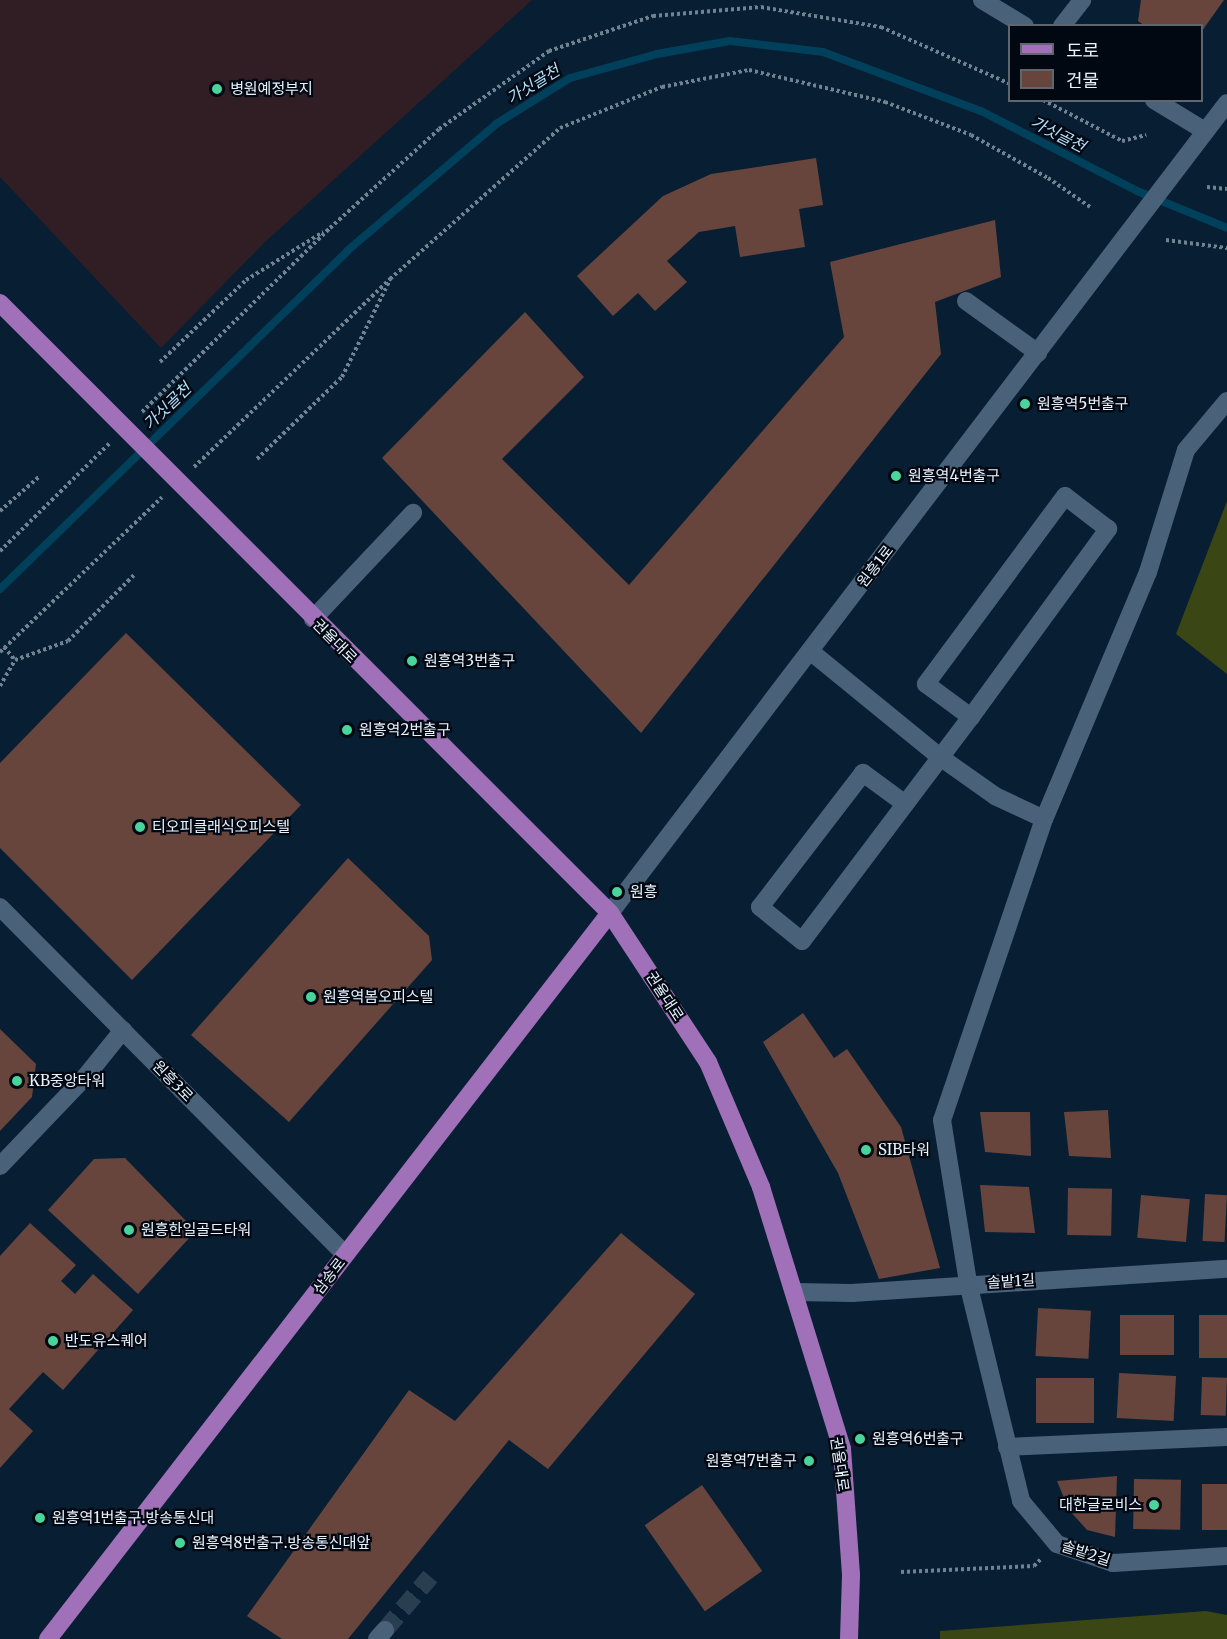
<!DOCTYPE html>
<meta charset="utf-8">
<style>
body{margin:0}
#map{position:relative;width:1227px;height:1639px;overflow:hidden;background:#081e33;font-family:Merriweather,"Noto Sans KR",serif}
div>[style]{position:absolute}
.medical>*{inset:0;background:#301e24}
.forest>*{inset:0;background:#3a4613}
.stream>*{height:8px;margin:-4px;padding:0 4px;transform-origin:4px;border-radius:4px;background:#00405b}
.building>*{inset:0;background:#67453c;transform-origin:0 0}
.minor-tunnel>*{height:18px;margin-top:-9px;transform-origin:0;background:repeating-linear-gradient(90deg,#293e51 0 18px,transparent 0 27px)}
.path>*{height:4px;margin-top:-2px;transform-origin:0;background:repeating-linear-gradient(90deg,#718292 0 3px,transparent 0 6px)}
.minor>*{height:18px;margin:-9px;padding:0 9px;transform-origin:9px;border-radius:9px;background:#4a617a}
.major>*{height:18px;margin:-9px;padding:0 9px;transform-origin:9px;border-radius:9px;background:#a070b8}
.dots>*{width:16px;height:16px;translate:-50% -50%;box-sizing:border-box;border:3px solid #020811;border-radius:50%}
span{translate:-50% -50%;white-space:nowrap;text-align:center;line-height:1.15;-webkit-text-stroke:4.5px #020811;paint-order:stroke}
.poi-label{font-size:15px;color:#e7f2fd}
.left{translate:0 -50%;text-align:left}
.right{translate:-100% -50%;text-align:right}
.street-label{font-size:15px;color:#e7f2fd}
.water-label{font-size:16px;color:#b1e0fc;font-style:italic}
.legend{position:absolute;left:1008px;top:24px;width:195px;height:78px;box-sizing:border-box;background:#020811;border:2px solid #5e666f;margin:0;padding:8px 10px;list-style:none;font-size:18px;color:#e7f2fd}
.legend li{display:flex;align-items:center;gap:12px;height:30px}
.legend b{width:30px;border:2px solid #5e666f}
</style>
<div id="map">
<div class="medical">
<div style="clip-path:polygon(0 0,532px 0,264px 243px,161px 348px,0 177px)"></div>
</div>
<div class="forest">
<div style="clip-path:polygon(1227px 501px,1227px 674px,1176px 634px)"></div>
<div style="clip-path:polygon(1206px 1611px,1227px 1615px,1227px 1639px,940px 1639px,940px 1631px)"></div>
</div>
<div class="stream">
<div style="left:0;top:589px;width:484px;rotate:-44.2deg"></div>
<div style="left:347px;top:251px;width:196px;rotate:-40.4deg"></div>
<div style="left:496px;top:124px;width:87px;rotate:-31.9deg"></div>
<div style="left:570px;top:78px;width:90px;rotate:-15.4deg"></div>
<div style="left:657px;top:54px;width:74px;rotate:-10.1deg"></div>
<div style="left:730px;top:41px;width:94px;rotate:6.7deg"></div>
<div style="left:823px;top:52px;width:169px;rotate:20.5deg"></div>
<div style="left:981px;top:111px;width:175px;rotate:27.1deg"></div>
<div style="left:1137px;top:191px;width:97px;rotate:22.3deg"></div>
</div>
<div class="building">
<div style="clip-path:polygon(1141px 0,1224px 0,1202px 31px,1202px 26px,1145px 26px,1138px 21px)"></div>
<div style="clip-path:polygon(816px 158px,823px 205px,799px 209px,805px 247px,740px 257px,735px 226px,699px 232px,667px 261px,687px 282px,655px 311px,638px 293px,613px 316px,577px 276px,663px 196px,711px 174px)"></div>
<div style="clip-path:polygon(995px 220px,1001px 277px,935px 302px,941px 354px,641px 733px,382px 458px,525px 312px,584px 377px,502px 459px,629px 585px,844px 337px,830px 262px)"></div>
<div style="clip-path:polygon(126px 633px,301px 805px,132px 980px,0 848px,0 763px)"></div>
<div style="clip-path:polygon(348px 858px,429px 936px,432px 960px,289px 1122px,191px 1035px)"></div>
<div style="clip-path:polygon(803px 1013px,834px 1058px,847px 1049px,901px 1127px,940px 1268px,879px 1279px,838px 1173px,763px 1042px)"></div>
<div style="clip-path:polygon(0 1029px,36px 1064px,32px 1097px,0 1131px)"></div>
<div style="clip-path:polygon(1108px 1110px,1111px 1158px,1069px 1156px,1064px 1112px)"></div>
<div style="clip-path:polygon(980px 1112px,1030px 1112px,1031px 1156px,985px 1152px)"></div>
<div style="clip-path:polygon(125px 1158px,189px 1224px,191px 1236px,138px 1294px,48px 1210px,94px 1159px)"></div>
<div style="clip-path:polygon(980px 1185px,1029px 1187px,1035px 1233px,985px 1232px)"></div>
<div style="left:1068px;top:1188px;width:44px;height:47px;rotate:1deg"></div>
<div style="left:1205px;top:1194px;width:22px;height:47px;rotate:3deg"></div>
<div style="left:1141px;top:1195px;width:49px;height:43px;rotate:5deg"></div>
<div style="clip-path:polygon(30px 1223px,76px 1265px,61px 1281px,75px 1294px,93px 1274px,133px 1310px,63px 1390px,43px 1372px,9px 1409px,33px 1431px,0 1468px,0 1256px)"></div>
<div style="clip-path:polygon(621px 1233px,695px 1294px,548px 1469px,509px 1440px,348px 1639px,282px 1639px,247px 1616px,409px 1390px,455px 1421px)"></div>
<div style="left:1038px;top:1308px;width:53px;height:48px;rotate:3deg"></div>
<div style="left:1120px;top:1315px;width:54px;height:40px"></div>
<div style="left:1227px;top:1315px;width:43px;height:28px;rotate:90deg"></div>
<div style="left:1176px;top:1376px;width:45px;height:57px;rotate:93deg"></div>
<div style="left:1202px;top:1377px;width:25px;height:38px;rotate:2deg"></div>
<div style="left:1036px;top:1378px;width:58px;height:45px"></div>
<div style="clip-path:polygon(1117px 1476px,1115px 1537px,1087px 1530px,1069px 1510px,1057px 1481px)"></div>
<div style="left:1134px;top:1479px;width:47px;height:50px;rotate:1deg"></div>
<div style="left:1227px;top:1484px;width:46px;height:25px;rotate:90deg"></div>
<div style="left:702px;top:1485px;width:105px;height:70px;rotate:55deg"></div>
</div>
<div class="minor-tunnel">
<div style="left:385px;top:1630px;width:70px;rotate:-49.7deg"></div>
</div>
<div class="path">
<div style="left:1043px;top:100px;width:89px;rotate:27.4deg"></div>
<div style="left:1122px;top:141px;width:25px;rotate:-14deg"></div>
<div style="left:1207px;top:187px;width:20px;rotate:6deg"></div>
<div style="left:1166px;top:240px;width:62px;rotate:7.5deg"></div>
<div style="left:160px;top:362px;width:119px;rotate:-43.6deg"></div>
<div style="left:246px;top:280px;width:91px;rotate:-31.9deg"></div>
<div style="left:142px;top:412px;width:263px;rotate:-44.4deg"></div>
<div style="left:330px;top:228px;width:147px;rotate:-42.2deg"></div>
<div style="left:439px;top:129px;width:135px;rotate:-35.3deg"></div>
<div style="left:549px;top:51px;width:110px;rotate:-18.6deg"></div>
<div style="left:653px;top:16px;width:108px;rotate:-4.8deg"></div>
<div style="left:761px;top:7px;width:122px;rotate:9.5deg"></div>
<div style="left:881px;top:27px;width:141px;rotate:23.8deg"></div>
<div style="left:257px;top:459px;width:118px;rotate:-44deg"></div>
<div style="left:342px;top:377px;width:106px;rotate:-63.7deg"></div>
<div style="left:194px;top:467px;width:272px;rotate:-43.8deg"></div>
<div style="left:390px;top:279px;width:227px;rotate:-41.6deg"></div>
<div style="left:560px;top:128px;width:110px;rotate:-21.9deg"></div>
<div style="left:662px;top:87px;width:89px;rotate:-11.1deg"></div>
<div style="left:749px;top:70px;width:140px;rotate:13.2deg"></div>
<div style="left:885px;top:102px;width:92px;rotate:21deg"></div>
<div style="left:971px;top:135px;width:88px;rotate:29.2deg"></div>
<div style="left:1048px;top:178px;width:51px;rotate:34.6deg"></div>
<div style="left:0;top:511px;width:53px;rotate:-41.2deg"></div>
<div style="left:0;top:551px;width:153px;rotate:-44.5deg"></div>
<div style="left:4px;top:647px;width:17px;rotate:50deg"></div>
<div style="left:0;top:652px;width:224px;rotate:-43.7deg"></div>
<div style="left:0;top:686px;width:30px;rotate:-60deg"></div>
<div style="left:15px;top:660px;width:56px;rotate:-19.7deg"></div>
<div style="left:68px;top:641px;width:93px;rotate:-45deg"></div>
<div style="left:901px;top:1572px;width:133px;rotate:-2.6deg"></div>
<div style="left:1034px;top:1566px;width:10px;rotate:-45deg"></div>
</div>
<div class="minor">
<div style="left:982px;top:0;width:50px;rotate:31.2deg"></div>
<div style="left:1062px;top:26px;width:33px;rotate:-52deg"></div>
<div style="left:1154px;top:100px;width:60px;rotate:31.3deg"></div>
<div style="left:966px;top:301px;width:89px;rotate:35.8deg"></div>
<div style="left:1227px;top:401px;width:64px;rotate:129.9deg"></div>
<div style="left:1186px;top:450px;width:128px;rotate:107.3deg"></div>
<div style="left:1148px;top:572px;width:268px;rotate:112.8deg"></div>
<div style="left:1044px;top:819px;width:318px;rotate:108.7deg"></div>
<div style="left:942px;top:1120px;width:165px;rotate:80.9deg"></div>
<div style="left:968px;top:1283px;width:224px;rotate:76.3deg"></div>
<div style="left:1021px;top:1501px;width:56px;rotate:50.1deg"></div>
<div style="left:1057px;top:1544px;width:59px;rotate:18.7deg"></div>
<div style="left:1113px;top:1563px;width:114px;rotate:-3.5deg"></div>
<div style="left:313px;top:619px;width:146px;rotate:-46.7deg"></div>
<div style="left:810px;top:651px;width:168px;rotate:39.2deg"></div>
<div style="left:940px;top:757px;width:67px;rotate:35.3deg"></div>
<div style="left:995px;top:796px;width:54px;rotate:25.1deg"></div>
<div style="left:904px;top:803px;width:51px;rotate:-143.8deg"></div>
<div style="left:863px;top:773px;width:169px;rotate:127.5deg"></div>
<div style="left:760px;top:907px;width:54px;rotate:39deg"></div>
<div style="left:802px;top:941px;width:281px;rotate:-53deg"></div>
<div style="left:971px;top:717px;width:233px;rotate:-53.9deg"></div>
<div style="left:1108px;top:529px;width:54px;rotate:-142.5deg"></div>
<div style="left:1065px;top:496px;width:234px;rotate:126.5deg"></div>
<div style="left:926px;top:684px;width:56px;rotate:36.3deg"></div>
<div style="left:0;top:907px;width:490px;rotate:45.2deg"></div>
<div style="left:610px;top:913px;width:1018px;rotate:-52.7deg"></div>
<div style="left:0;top:1166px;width:124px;rotate:-46.3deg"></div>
<div style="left:86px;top:1076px;width:59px;rotate:-51.2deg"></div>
<div style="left:795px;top:1292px;width:57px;rotate:1deg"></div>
<div style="left:852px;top:1293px;width:376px;rotate:-3.7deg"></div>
<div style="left:1007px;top:1447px;width:220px;rotate:-2.6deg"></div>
<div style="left:377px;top:1639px;width:12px;rotate:-48deg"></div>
</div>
<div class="major">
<div style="left:0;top:303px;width:863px;rotate:45deg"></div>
<div style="left:610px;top:913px;width:178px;rotate:56.7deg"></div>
<div style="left:708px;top:1062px;width:136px;rotate:67deg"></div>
<div style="left:761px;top:1187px;width:274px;rotate:72.8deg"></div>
<div style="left:842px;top:1449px;width:126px;rotate:85.9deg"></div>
<div style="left:851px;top:1575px;width:64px;rotate:91.8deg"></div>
<div style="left:48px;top:1639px;width:918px;rotate:-52.26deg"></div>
</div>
<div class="dots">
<div style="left:217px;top:89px;background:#49d49c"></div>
<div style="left:1025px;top:404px;background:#49d49c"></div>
<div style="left:896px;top:476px;background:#49d49c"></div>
<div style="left:412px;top:661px;background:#49d49c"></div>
<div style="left:347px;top:730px;background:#49d49c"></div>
<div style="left:140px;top:827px;background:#49d49c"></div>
<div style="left:617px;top:892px;background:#49d49c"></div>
<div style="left:311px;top:997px;background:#49d49c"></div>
<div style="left:17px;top:1081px;background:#49d49c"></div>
<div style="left:866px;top:1150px;background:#49d49c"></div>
<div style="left:129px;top:1230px;background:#49d49c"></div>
<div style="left:53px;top:1341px;background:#49d49c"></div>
<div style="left:860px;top:1439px;background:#49d49c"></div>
<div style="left:809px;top:1461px;background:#49d49c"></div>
<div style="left:1154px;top:1505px;background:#49d49c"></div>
<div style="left:40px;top:1518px;background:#49d49c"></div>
<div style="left:180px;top:1543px;background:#49d49c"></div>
</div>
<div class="poi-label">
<span class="left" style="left:230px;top:89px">병원예정부지</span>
<span class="left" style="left:1037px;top:404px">원흥역5번출구</span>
<span class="left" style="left:908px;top:476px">원흥역4번출구</span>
<span class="left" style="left:424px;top:661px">원흥역3번출구</span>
<span class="left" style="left:359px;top:730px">원흥역2번출구</span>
<span class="left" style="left:152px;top:827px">티오피클래식오피스텔</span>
<span class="left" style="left:630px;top:892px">원흥</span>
<span class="left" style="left:323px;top:997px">원흥역봄오피스텔</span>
<span class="left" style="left:29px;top:1081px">KB중앙타워</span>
<span class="left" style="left:878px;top:1150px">SIB타워</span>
<span class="left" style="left:141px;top:1230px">원흥한일골드타워</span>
<span class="left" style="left:65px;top:1341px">반도유스퀘어</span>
<span class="left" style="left:872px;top:1439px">원흥역6번출구</span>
<span class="right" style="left:797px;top:1461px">원흥역7번출구</span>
<span class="right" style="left:1142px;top:1505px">대한글로비스</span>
<span class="left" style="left:52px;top:1518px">원흥역1번출구.방송통신대</span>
<span class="left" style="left:192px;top:1543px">원흥역8번출구.방송통신대앞</span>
</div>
<div class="street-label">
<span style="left:875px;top:566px;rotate:-52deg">원흥1로</span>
<span style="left:335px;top:641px;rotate:45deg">권율대로</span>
<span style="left:665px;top:996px;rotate:57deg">권율대로</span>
<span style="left:173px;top:1081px;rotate:46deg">원흥3로</span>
<span style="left:329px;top:1276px;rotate:-52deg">삼송로</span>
<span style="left:1011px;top:1281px;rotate:-3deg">솔밭1길</span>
<span style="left:840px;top:1464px;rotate:82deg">권율대로</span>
<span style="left:1086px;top:1553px;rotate:18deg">솔밭2길</span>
</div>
<div class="water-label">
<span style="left:533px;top:84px;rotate:-32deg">가싯골천</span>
<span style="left:1058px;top:134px;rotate:27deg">가싯골천</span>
<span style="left:167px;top:406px;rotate:-44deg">가싯골천</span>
</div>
<ul class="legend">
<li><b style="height:8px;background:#a070b8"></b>도로</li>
<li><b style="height:16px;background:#67453c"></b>건물</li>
</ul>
</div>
